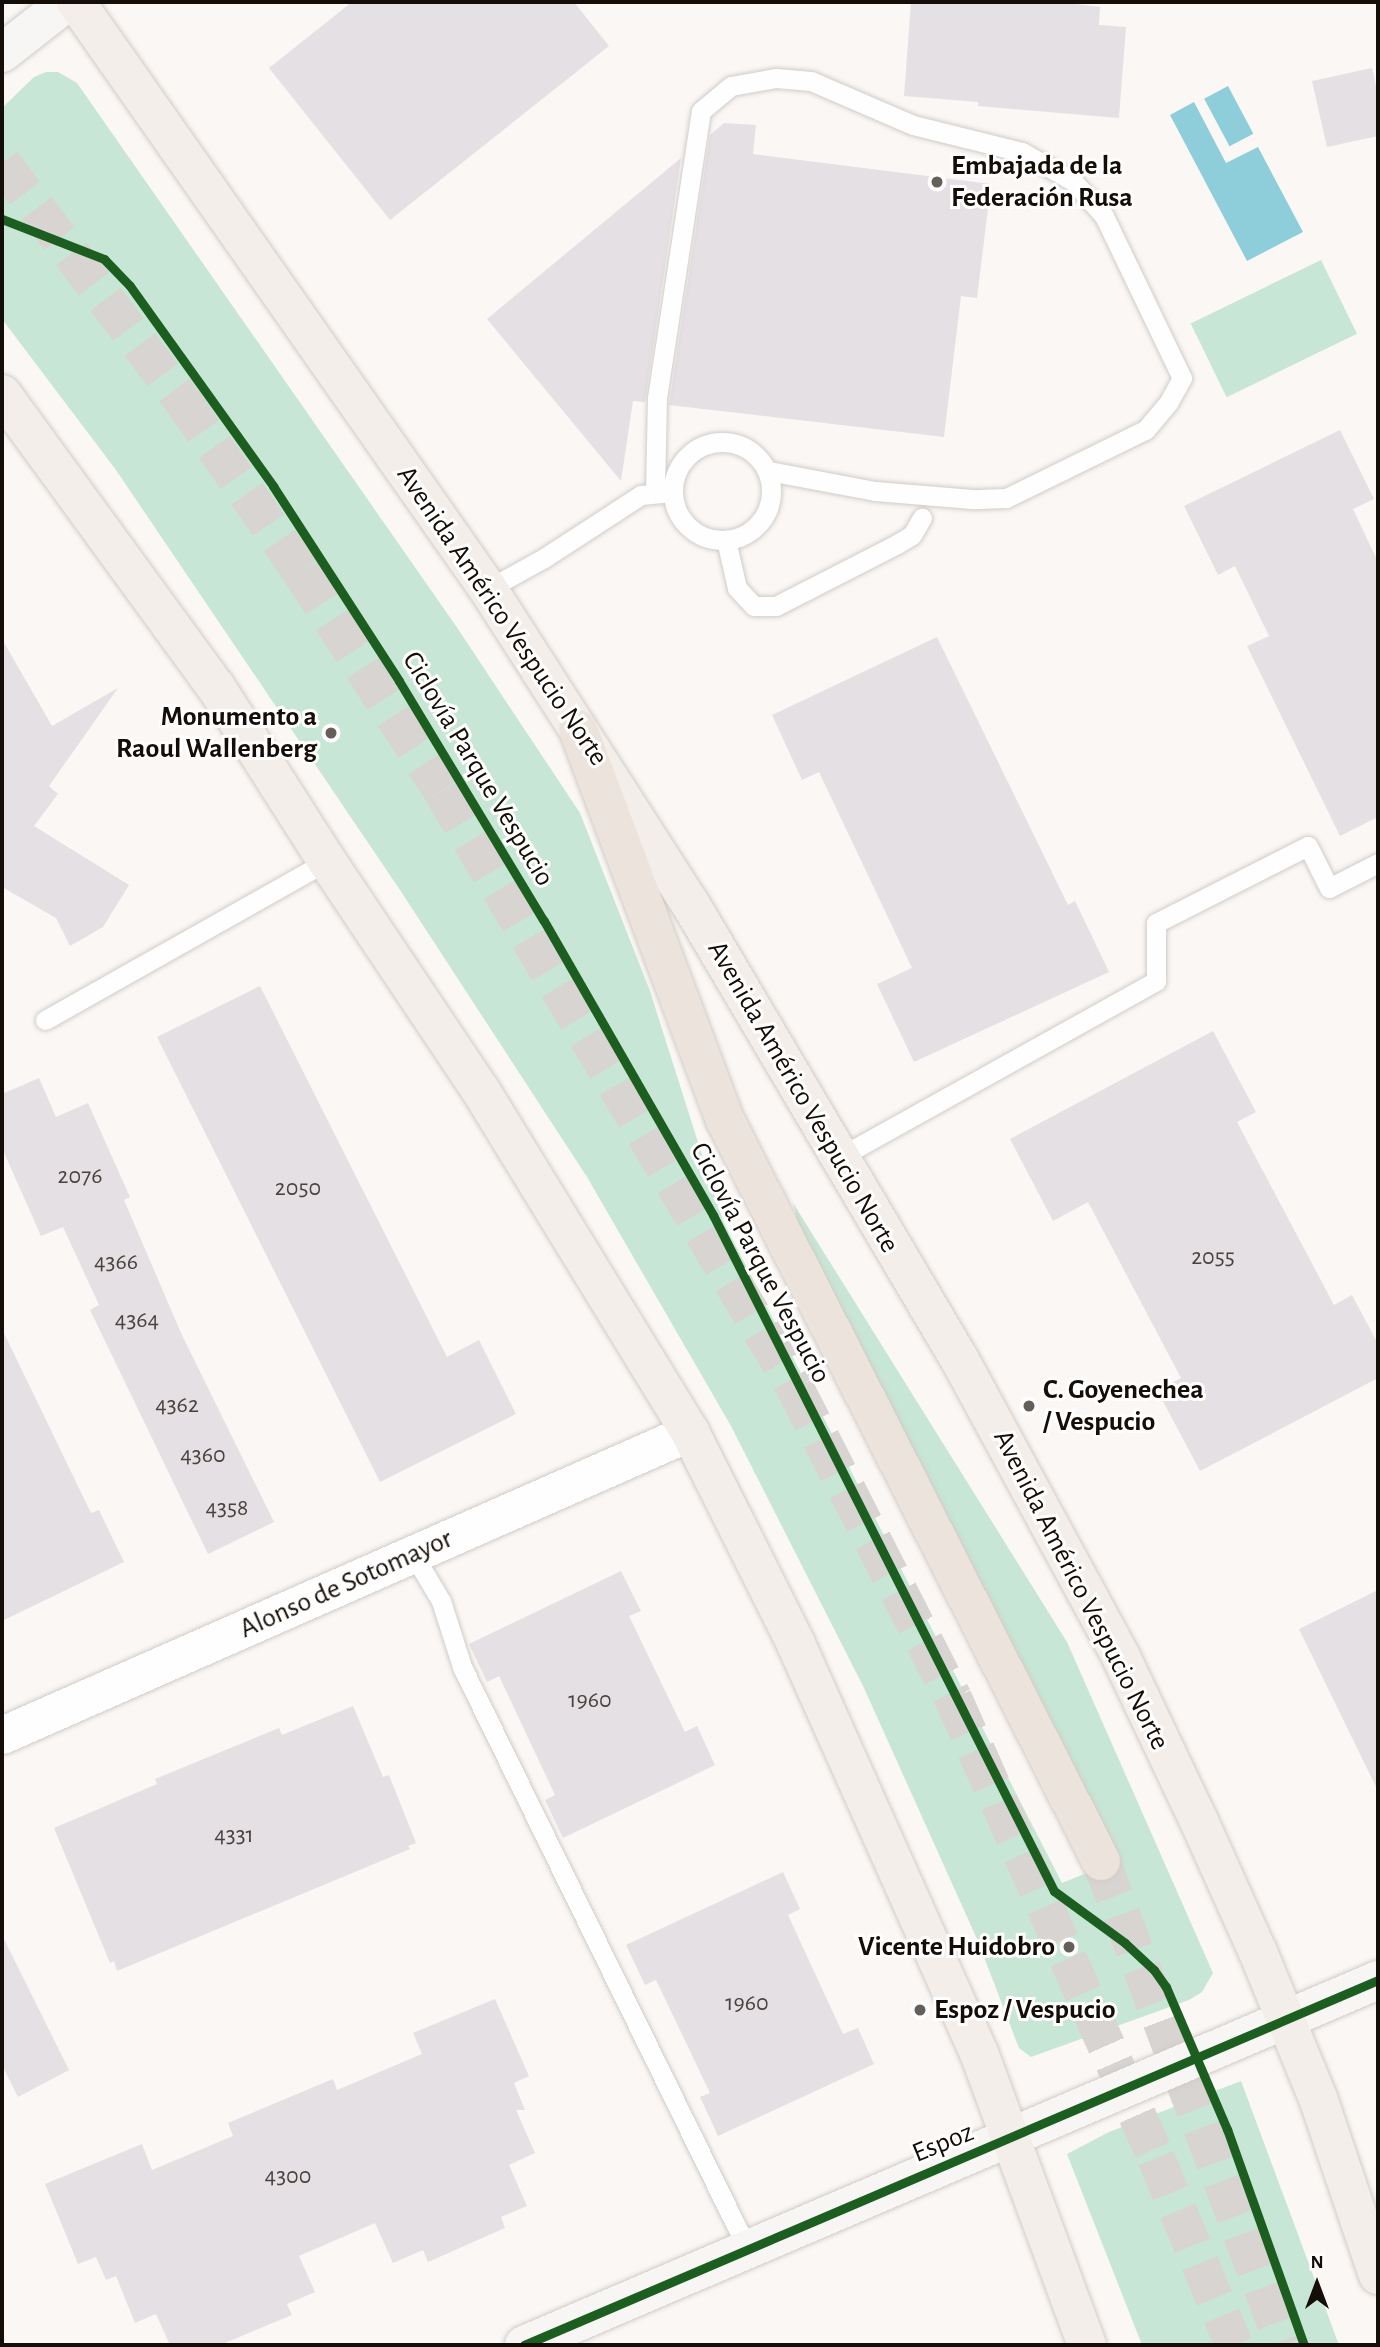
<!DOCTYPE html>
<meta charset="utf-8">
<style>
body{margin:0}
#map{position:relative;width:1380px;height:2347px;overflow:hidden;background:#faf7f5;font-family:"Alegreya Sans",sans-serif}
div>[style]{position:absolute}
.green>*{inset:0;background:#c8e6d5;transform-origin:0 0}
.water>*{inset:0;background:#8eceda;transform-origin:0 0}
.building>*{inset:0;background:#e5e0e4}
.highway-tunnel>*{height:38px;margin-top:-19px;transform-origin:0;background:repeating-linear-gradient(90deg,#d8d4d1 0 38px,transparent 0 57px)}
.roads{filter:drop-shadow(0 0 2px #d1ccc7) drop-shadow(0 0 2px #d1ccc7)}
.lane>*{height:19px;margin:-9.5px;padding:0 9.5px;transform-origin:9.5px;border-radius:9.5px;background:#fefefe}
.lane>.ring{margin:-9.5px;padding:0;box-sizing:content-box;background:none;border:19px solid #fefefe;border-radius:50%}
.street>*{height:37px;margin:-18.5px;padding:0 18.5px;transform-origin:18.5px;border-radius:18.5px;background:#fefefe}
.secondary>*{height:38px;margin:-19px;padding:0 19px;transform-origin:19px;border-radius:19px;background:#f8f6f4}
.primary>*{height:38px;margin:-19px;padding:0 19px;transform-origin:19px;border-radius:19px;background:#f3eee9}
.highway>*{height:38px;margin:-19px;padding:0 19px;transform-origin:19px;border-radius:19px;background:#ece3dc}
.cycleway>*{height:9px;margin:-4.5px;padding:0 4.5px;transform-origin:4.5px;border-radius:4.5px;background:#1b5e20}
.dots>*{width:19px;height:19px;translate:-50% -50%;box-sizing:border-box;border:4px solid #fff;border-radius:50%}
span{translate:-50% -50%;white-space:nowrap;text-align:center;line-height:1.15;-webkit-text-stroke:6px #fff;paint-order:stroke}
.number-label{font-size:24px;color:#49423e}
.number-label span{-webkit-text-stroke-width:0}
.poi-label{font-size:28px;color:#150d07;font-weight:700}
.left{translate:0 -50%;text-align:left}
.right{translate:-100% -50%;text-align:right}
.street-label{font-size:28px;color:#150d07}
.frame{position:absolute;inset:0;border:4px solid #150d07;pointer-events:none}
.north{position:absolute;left:1282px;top:2249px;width:70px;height:70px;-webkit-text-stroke:5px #fff;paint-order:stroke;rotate:0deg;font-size:19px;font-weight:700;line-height:28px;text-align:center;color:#150d07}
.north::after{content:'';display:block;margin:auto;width:24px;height:32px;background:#150d07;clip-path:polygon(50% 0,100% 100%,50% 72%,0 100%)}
</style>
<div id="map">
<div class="green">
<div style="clip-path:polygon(46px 72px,58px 72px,77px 83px,456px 626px,580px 813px,650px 991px,723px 1221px,1062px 1883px,1114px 1862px,802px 1239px,793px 1203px,1067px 1642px,1213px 1973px,1202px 1992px,1189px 2000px,1031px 2057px,1019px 2048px,977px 1939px,864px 1688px,731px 1426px,587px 1177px,400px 890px,116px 470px,2px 319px,2px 108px,34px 77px)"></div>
<div style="left:1321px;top:260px;width:82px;height:145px;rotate:64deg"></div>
<div style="clip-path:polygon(1241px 2081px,1339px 2345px,1142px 2345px,1067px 2154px,1109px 2132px)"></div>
</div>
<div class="water">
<div style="left:1228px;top:86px;width:54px;height:27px;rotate:62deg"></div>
<div style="clip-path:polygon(1194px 102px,1226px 163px,1258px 147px,1303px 232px,1247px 261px,1170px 115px)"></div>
</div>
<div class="building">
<div style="clip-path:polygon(352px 2px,574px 2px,609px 46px,390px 220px,269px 68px)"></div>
<div style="clip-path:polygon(911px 2px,1060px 2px,1100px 7px,1099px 25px,1126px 27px,1119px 118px,978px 106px,978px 102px,904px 96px)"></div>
<div style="clip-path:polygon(1372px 68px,1378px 95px,1378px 136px,1327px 147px,1312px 81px)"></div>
<div style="clip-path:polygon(724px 123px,756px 125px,753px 154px,991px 184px,977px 298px,961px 296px,944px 437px,669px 405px,710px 135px)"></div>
<div style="clip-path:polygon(681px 158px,645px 402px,633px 401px,621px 481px,487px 319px)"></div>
<div style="clip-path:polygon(1340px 430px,1374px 499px,1353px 509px,1378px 562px,1378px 817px,1340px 836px,1247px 646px,1269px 636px,1235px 566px,1218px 575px,1184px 506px)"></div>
<div style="clip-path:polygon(937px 637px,1068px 905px,1075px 901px,1109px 972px,914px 1062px,877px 984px,912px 968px,819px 772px,802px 780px,772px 715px)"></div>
<div style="clip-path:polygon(2px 639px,52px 726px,118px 688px,49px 786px,58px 794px,34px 826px,129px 885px,103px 927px,70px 946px,56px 918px,2px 887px)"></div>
<div style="clip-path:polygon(260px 986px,447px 1357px,479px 1340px,516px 1414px,380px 1482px,157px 1037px)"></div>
<div style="clip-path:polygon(1213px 1031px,1256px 1112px,1237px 1122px,1334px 1305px,1352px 1295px,1378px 1344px,1378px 1378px,1200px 1471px,1157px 1390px,1181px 1378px,1088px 1202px,1053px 1221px,1010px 1139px)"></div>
<div style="clip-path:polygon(39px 1078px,56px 1117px,88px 1103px,130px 1197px,124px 1200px,181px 1333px,274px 1522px,208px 1554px,90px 1310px,99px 1305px,63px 1227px,41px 1236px,2px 1148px,2px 1094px)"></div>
<div style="clip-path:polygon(2px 1329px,91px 1513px,99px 1510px,124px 1562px,2px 1621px)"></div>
<div style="clip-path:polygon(621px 1571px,641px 1611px,629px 1616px,685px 1732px,697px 1726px,715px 1765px,563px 1838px,545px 1800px,555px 1795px,499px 1676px,487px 1682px,469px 1644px)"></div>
<div style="clip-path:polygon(1378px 1590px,1378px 1791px,1299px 1629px)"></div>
<div style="clip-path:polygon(353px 1706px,383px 1777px,389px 1775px,416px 1843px,408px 1846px,410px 1849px,117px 1971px,114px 1961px,110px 1963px,54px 1828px,157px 1784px,155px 1779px,279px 1728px,282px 1735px)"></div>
<div style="clip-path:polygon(783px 1872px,800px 1909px,788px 1915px,843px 2034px,858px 2028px,874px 2064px,718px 2136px,700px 2097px,710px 2093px,656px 1980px,645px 1985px,626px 1945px)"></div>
<div style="clip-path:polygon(2px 1935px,69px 2070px,18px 2097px,2px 2065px)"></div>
<div style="clip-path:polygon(495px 1999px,529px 2076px,514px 2083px,525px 2110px,516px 2110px,535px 2153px,509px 2165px,527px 2206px,501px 2217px,505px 2228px,428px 2262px,423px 2250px,393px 2263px,375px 2223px,299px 2256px,315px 2292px,287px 2304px,292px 2315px,220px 2345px,170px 2345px,156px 2314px,135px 2323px,116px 2276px,106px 2280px,96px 2257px,78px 2264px,45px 2184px,142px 2144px,152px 2170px,233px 2136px,228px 2123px,333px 2079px,337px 2090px,422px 2054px,413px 2033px)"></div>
</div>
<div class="highway-tunnel">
<div style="left:2px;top:163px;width:298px;rotate:52.8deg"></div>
<div style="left:182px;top:400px;width:209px;rotate:55.3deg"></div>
<div style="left:301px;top:572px;width:260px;rotate:57.2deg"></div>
<div style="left:442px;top:791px;width:694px;rotate:59.4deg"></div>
<div style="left:795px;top:1388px;width:348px;rotate:63deg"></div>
<div style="left:953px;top:1698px;width:503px;rotate:66.19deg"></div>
<div style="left:1156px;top:2158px;width:203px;rotate:67.4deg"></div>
<div style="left:1101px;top:1861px;width:517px;rotate:69.29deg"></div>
</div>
<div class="roads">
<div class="lane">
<div class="ring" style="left:673px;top:442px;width:79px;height:79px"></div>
<div style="left:655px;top:492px;width:94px;rotate:-88.8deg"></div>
<div style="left:657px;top:398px;width:290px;rotate:-81.3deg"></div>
<div style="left:701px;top:111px;width:39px;rotate:-40deg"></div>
<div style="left:731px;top:86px;width:46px;rotate:-10.1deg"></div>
<div style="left:776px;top:78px;width:35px;rotate:5deg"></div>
<div style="left:811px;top:81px;width:111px;rotate:23.3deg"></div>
<div style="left:913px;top:125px;width:112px;rotate:13.9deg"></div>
<div style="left:1022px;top:152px;width:59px;rotate:29.6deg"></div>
<div style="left:1073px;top:181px;width:47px;rotate:48.5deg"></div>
<div style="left:1104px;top:216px;width:180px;rotate:64.3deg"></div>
<div style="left:1182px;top:378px;width:29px;rotate:119deg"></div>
<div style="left:1168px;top:403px;width:35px;rotate:130deg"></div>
<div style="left:1145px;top:430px;width:155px;rotate:153.9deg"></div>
<div style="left:1006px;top:498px;width:34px;rotate:178deg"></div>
<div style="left:972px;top:499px;width:97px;rotate:-175.3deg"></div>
<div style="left:875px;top:491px;width:109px;rotate:-169.4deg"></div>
<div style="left:726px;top:540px;width:49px;rotate:77.1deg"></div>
<div style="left:737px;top:588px;width:25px;rotate:47deg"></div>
<div style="left:754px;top:606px;width:22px"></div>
<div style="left:776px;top:606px;width:136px;rotate:-27.1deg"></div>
<div style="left:897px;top:544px;width:17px;rotate:-31deg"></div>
<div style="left:912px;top:535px;width:20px;rotate:-60deg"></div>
<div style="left:488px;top:589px;width:64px;rotate:-29deg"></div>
<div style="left:544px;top:558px;width:116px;rotate:-33deg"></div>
<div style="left:641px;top:495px;width:24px;rotate:-5deg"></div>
<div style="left:45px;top:1020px;width:324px;rotate:-29.4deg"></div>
<div style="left:838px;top:1158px;width:364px;rotate:-29.1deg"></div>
<div style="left:1156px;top:981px;width:58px;rotate:-90deg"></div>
<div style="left:1156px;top:923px;width:170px;rotate:-26.9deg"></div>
<div style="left:1308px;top:846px;width:47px;rotate:63.4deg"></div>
<div style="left:1329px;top:888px;width:55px;rotate:-27deg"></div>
<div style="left:413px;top:1554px;width:55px;rotate:59.2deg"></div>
<div style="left:441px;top:1601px;width:69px;rotate:72.3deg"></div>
<div style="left:462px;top:1667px;width:649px;rotate:63.87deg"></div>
</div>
<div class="street">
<div style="left:2px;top:1735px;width:752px;rotate:-23.77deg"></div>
</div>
<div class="secondary">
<div style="left:2px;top:53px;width:83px;rotate:-38.1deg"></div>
<div style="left:524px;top:2345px;width:929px;rotate:-23.14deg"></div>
</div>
<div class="primary">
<div style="left:76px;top:2px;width:717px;rotate:54.94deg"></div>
<div style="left:488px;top:589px;width:376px;rotate:57.3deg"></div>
<div style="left:691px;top:905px;width:531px;rotate:59.42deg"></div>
<div style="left:961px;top:1362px;width:338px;rotate:61.5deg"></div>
<div style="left:1122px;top:1659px;width:179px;rotate:64.6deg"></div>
<div style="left:1199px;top:1821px;width:144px;rotate:65.8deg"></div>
<div style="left:1258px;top:1952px;width:158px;rotate:67.7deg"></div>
<div style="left:1318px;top:2098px;width:187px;rotate:71.3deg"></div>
<div style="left:2px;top:394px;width:363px;rotate:53.9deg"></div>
<div style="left:216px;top:687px;width:206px;rotate:57.5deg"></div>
<div style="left:327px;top:861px;width:277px;rotate:56.2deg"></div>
<div style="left:481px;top:1091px;width:400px;rotate:58.5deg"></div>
<div style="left:690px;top:1432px;width:237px;rotate:63.4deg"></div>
<div style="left:796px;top:1644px;width:448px;rotate:65.9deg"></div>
<div style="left:979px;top:2053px;width:311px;rotate:69.7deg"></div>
</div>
<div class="highway">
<div style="left:578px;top:729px;width:418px;rotate:69.4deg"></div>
<div style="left:725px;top:1120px;width:831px;rotate:63.1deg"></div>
</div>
</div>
<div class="cycleway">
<div style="left:2px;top:219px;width:110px;rotate:21.4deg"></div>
<div style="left:104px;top:259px;width:37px;rotate:46deg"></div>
<div style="left:130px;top:286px;width:246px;rotate:54.4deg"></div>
<div style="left:273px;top:486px;width:232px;rotate:57.1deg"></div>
<div style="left:399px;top:681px;width:280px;rotate:58.9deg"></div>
<div style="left:544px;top:921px;width:339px;rotate:60.1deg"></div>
<div style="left:713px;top:1215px;width:757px;rotate:63.23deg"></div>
<div style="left:1054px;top:1891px;width:88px;rotate:36.2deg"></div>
<div style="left:1125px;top:1943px;width:40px;rotate:43deg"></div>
<div style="left:1154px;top:1970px;width:21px;rotate:55deg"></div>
<div style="left:1166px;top:1987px;width:155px;rotate:66.8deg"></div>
<div style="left:1227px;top:2129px;width:229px;rotate:70.4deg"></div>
<div style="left:524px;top:2345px;width:929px;rotate:-23.14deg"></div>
</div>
<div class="dots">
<div style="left:937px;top:182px;background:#655f5a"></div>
<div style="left:331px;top:733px;background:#655f5a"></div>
<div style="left:1029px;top:1406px;background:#655f5a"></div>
<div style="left:1069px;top:1947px;background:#655f5a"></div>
<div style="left:920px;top:2010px;background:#655f5a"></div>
</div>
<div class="number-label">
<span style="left:80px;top:1177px">2076</span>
<span style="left:298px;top:1189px">2050</span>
<span style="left:1213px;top:1258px">2055</span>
<span style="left:116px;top:1263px">4366</span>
<span style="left:137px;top:1321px">4364</span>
<span style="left:177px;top:1406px">4362</span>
<span style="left:203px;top:1456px">4360</span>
<span style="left:227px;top:1509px">4358</span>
<span style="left:590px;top:1701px">1960</span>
<span style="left:234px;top:1836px">4331</span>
<span style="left:747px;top:2004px">1960</span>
<span style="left:288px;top:2177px">4300</span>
</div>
<div class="poi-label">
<span class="left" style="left:951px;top:182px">Embajada de la<br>Federación Rusa</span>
<span class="right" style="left:317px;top:733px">Monumento a<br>Raoul Wallenberg</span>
<span class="left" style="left:1043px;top:1406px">C. Goyenechea<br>/ Vespucio</span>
<span class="right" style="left:1055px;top:1947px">Vicente Huidobro</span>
<span class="left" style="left:934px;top:2010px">Espoz / Vespucio</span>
</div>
<div class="street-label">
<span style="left:502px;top:616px;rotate:56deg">Avenida Américo Vespucio Norte</span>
<span style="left:478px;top:769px;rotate:59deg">Ciclovía Parque Vespucio</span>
<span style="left:803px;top:1097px;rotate:60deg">Avenida Américo Vespucio Norte</span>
<span style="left:760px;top:1263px;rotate:62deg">Ciclovía Parque Vespucio</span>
<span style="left:346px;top:1584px;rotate:-24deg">Alonso de Sotomayor</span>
<span style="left:1081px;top:1590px;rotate:63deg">Avenida Américo Vespucio Norte</span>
<span style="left:943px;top:2143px;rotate:-22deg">Espoz</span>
</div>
<div class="frame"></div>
<div class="north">N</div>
</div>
